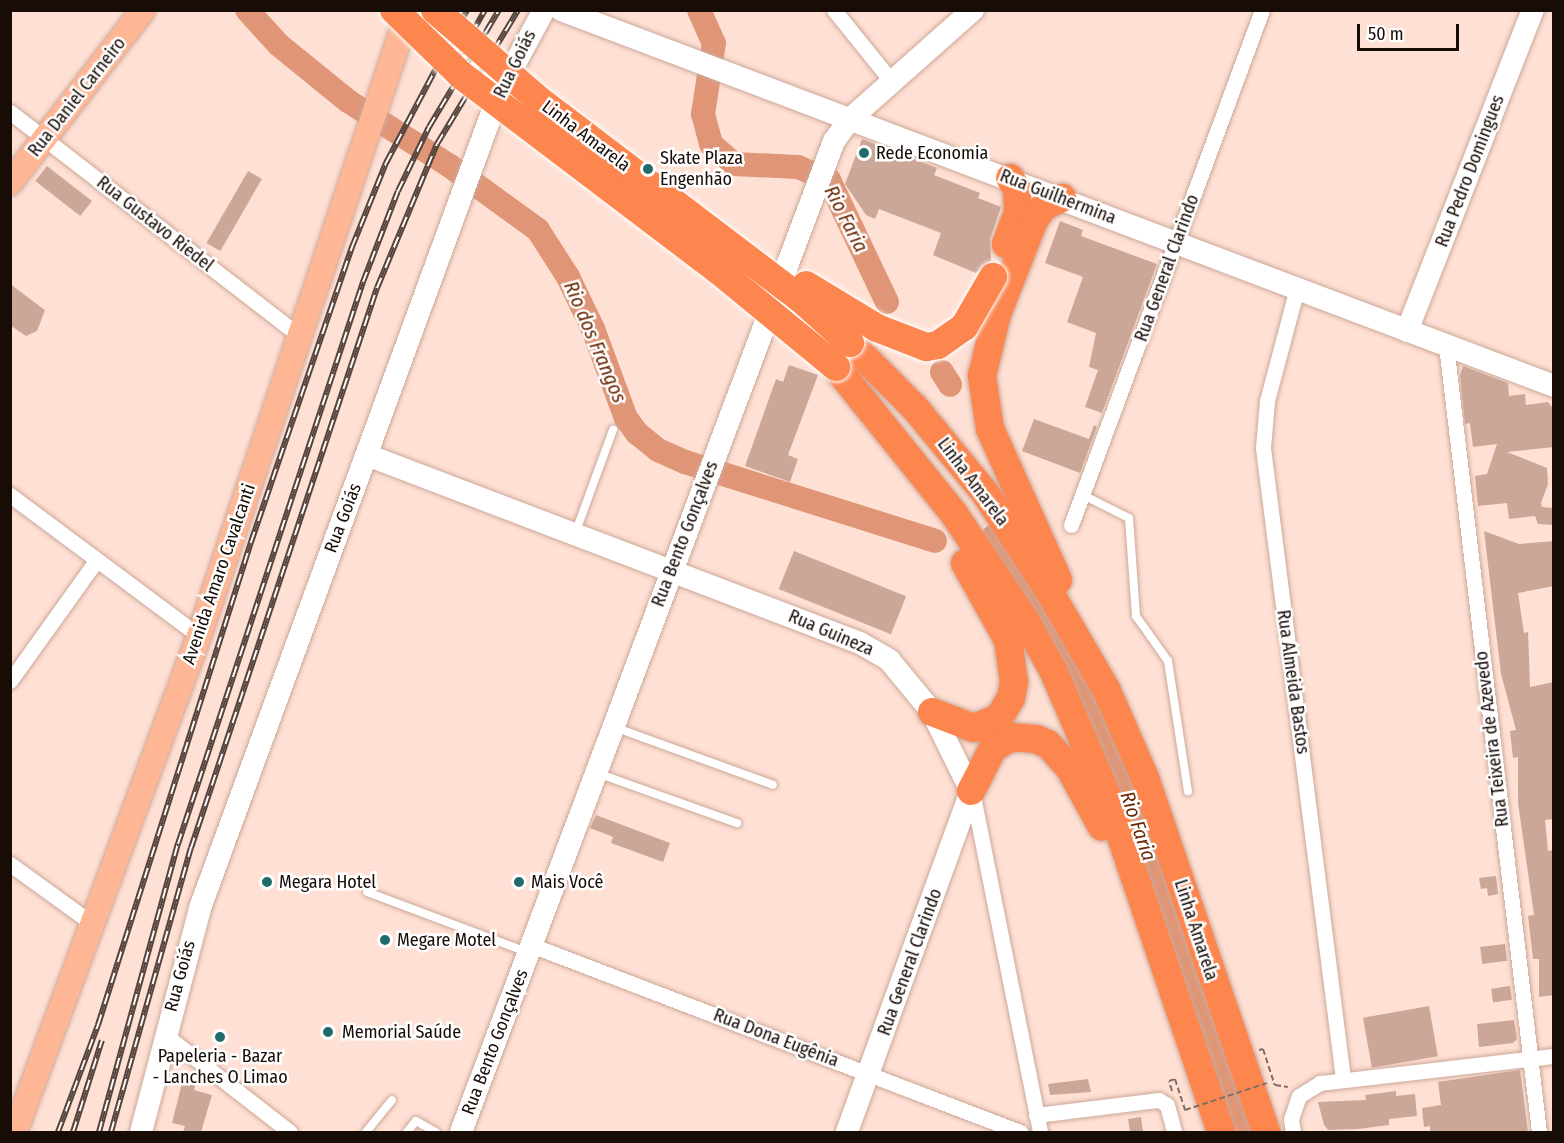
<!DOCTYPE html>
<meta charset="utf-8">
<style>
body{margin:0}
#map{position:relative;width:1564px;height:1143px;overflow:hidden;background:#ffe0d4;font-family:"Fira Sans Condensed",sans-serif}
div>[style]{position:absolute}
.river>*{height:24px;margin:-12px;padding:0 12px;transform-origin:12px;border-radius:12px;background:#e09676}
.building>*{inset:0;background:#cba798;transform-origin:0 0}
.path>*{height:2px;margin-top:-1px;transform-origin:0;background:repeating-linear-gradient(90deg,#816c64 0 6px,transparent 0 9px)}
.roads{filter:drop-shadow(0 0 2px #cca899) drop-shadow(0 0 2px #cca899)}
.lane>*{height:8px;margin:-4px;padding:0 4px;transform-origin:4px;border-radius:4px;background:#fff}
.street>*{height:15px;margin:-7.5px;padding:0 7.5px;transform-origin:7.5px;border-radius:7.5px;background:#fff}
.secondary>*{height:22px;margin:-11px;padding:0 11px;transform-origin:11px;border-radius:11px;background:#fff}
.primary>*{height:24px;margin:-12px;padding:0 12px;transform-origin:12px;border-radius:12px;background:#feb695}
.highway>*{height:28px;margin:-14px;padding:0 14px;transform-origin:14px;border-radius:14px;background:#fd854e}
.rail>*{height:6px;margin-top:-3px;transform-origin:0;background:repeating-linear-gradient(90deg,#fff 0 11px,#55443d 0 22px);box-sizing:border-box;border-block:2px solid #55443d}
.path-bridge>*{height:2px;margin-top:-1px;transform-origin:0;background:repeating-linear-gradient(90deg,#816c64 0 6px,transparent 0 9px)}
.bridges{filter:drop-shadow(0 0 2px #fff) drop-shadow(0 0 2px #fff)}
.highway-bridge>*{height:28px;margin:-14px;padding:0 14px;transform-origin:14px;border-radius:14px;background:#fd854e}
.dots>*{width:16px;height:16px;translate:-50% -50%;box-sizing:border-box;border:3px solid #fff;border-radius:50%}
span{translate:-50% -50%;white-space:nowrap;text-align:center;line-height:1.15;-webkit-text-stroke:5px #fff;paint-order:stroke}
.street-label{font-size:18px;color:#180c07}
.poi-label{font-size:18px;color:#180c07}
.left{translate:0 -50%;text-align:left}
.water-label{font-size:20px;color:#6b2804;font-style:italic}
.frame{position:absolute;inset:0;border:12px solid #180c07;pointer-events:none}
.scale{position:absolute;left:1357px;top:24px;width:102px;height:27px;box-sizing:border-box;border:3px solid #180c07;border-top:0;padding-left:8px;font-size:18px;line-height:21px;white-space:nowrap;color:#180c07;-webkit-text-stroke:4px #fff;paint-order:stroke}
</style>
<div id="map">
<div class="river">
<div style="left:247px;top:10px;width:47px;rotate:47.6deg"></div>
<div style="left:279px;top:45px;width:89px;rotate:39.1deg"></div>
<div style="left:348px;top:101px;width:121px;rotate:32.5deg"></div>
<div style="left:450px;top:166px;width:109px;rotate:36deg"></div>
<div style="left:538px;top:230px;width:56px;rotate:57.4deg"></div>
<div style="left:568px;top:277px;width:58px;rotate:64.3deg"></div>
<div style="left:593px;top:329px;width:95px;rotate:69.7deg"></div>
<div style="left:626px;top:418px;width:19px;rotate:54deg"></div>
<div style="left:637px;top:433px;width:27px;rotate:39deg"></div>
<div style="left:658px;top:450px;width:30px;rotate:24deg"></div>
<div style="left:685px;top:462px;width:262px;rotate:17.5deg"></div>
<div style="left:699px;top:10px;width:36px;rotate:66deg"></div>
<div style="left:714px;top:43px;width:72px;rotate:98.8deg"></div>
<div style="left:703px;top:114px;width:31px;rotate:75deg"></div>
<div style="left:711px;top:144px;width:30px;rotate:41deg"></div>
<div style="left:734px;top:164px;width:64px;rotate:2.7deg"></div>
<div style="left:798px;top:167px;width:34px;rotate:23deg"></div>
<div style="left:829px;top:180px;width:135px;rotate:64.6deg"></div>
<div style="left:942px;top:372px;width:15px;rotate:58deg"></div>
<div style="left:993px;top:537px;width:120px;rotate:57.9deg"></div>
<div style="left:1057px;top:639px;width:90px;rotate:63.7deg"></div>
<div style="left:1097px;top:720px;width:73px;rotate:67.3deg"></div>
<div style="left:1125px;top:787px;width:365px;rotate:70.8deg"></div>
</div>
<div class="building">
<div style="clip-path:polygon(862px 139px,937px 168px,934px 175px,980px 193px,978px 198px,1001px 207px,990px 239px,991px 261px,976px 273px,933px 255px,941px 233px,879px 209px,875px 219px,866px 215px,845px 184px)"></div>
<div style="left:47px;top:166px;width:57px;height:19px;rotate:38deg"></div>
<div style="left:248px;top:171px;width:16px;height:83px;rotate:30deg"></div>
<div style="clip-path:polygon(1060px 221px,1083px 230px,1081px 236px,1157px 264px,1102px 413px,1085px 407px,1098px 370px,1089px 367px,1096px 333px,1067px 322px,1083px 277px,1045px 263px)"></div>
<div style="clip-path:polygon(10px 284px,45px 310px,37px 331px,26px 336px,10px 325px)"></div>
<div style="clip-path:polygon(789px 365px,818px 375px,788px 455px,798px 459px,790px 482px,745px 466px,776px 379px,783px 382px)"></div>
<div style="clip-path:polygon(1463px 366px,1508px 383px,1509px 396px,1525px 394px,1526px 405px,1548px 402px,1552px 407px,1554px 447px,1507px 452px,1547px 468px,1548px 484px,1541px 503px,1542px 507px,1554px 508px,1554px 525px,1538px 524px,1535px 516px,1509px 519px,1507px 503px,1478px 506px,1475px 476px,1487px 474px,1497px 444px,1473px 447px,1470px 423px,1465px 424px,1460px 376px)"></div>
<div style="clip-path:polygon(1034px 419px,1089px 439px,1094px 425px,1097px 427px,1080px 473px,1022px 451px)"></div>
<div style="clip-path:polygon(1484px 531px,1519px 544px,1554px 541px,1554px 586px,1518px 593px,1524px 633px,1528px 632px,1530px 687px,1554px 682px,1554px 819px,1545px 820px,1548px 851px,1554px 850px,1554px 995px,1539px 997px,1539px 959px,1533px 959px,1528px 916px,1534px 915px,1518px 803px,1518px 757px,1513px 758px,1510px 731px,1516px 730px,1501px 674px)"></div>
<div style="left:794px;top:551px;width:121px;height:41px;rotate:22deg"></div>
<div style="clip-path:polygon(596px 815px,670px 843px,663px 862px,611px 843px,613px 837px,590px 828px)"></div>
<div style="clip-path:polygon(1496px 876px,1498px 894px,1488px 896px,1487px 888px,1481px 889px,1479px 878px)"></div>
<div style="left:1505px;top:944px;width:17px;height:25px;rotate:83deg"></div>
<div style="left:1510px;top:986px;width:14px;height:19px;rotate:82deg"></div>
<div style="left:1429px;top:1006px;width:51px;height:67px;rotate:80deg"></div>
<div style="clip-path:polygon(1514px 1020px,1517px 1039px,1513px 1043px,1479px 1047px,1477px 1024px)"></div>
<div style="clip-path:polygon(1520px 1070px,1528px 1132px,1430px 1132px,1430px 1126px,1424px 1127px,1422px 1108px,1441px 1105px,1438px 1082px)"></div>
<div style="clip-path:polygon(183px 1079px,196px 1082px,194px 1090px,212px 1095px,201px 1132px,183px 1132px,185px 1126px,172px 1123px)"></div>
<div style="clip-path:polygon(1088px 1079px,1091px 1092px,1050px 1095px,1048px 1084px)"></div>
<div style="clip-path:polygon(1396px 1091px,1396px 1096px,1415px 1094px,1417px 1116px,1389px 1119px,1389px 1125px,1358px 1129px,1328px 1130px,1324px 1125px,1318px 1102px,1366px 1100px,1365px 1095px)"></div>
<div style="clip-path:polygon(1141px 1117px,1143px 1132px,1130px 1132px,1128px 1119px)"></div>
</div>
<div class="path">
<div style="left:1259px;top:1050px;width:4px;rotate:-14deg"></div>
<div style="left:1263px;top:1049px;width:38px;rotate:72deg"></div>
<div style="left:1275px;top:1085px;width:13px;rotate:9deg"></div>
<div style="left:1172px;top:1091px;width:10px;rotate:-107deg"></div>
<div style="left:1169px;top:1081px;width:6px;rotate:-18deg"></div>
<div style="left:1175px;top:1079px;width:33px;rotate:72deg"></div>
</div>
<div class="roads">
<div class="lane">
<div style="left:1083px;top:495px;width:51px;rotate:26.6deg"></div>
<div style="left:1129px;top:518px;width:98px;rotate:85.9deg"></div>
<div style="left:1136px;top:616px;width:55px;rotate:54.6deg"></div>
<div style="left:1168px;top:661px;width:132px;rotate:81.3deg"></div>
<div style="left:576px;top:531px;width:108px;rotate:-69.9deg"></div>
<div style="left:614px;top:727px;width:169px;rotate:20deg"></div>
<div style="left:597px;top:773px;width:149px;rotate:19.7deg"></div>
<div style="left:367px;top:892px;width:171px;rotate:20.6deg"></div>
<div style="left:366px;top:1132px;width:41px;rotate:-50.9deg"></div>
<div style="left:407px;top:1132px;width:14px;rotate:-51deg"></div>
<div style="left:416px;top:1121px;width:23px;rotate:29deg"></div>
</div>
<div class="street">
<div style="left:834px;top:10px;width:92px;rotate:51.1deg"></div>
<div style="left:10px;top:112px;width:366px;rotate:37.7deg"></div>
<div style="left:1297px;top:288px;width:117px;rotate:104.9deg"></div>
<div style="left:1267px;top:401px;width:47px;rotate:94.9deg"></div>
<div style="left:1263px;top:448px;width:636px;rotate:82.77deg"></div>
<div style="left:1446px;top:345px;width:792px;rotate:83.26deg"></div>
<div style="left:10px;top:495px;width:236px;rotate:36.7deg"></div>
<div style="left:1071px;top:525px;width:549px;rotate:-69.65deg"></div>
<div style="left:10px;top:681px;width:148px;rotate:-54.4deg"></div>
<div style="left:972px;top:791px;width:348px;rotate:78.7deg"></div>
<div style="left:10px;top:864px;width:102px;rotate:35.9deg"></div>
<div style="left:531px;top:945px;width:524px;rotate:20.93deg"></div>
<div style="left:165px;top:1035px;width:158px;rotate:37.8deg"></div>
<div style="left:1036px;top:1115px;width:124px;rotate:-7deg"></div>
<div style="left:1159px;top:1100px;width:9px;rotate:32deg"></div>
<div style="left:1167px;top:1105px;width:28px;rotate:75deg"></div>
<div style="left:1293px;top:1132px;width:13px;rotate:-99deg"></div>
<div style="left:1291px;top:1119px;width:24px;rotate:-71deg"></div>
<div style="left:1299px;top:1096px;width:25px;rotate:-32deg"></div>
<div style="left:1320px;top:1083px;width:236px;rotate:-6.6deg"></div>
</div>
<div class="secondary">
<div style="left:561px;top:10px;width:1062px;rotate:20.74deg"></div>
<div style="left:1407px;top:331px;width:345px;rotate:-68.6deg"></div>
<div style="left:367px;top:455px;width:528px;rotate:20.87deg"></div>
<div style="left:860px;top:643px;width:34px;rotate:30deg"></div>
<div style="left:889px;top:660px;width:67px;rotate:50.4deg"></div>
<div style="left:932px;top:712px;width:88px;rotate:63.7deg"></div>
<div style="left:971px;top:791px;width:363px;rotate:110deg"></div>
<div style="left:141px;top:1132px;width:232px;rotate:-75.2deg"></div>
<div style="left:200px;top:908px;width:870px;rotate:-69.84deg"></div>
<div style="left:500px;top:91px;width:92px;rotate:-61.5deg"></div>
<div style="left:461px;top:1132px;width:1059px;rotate:-69.37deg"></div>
<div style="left:834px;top:141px;width:26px;rotate:-54deg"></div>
<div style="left:849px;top:120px;width:166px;rotate:-41.6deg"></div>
</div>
<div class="primary">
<div style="left:10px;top:183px;width:218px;rotate:-52.4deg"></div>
<div style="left:15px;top:1132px;width:529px;rotate:-69.65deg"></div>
<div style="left:199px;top:636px;width:660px;rotate:-71.46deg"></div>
</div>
<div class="highway">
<div style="left:1006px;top:244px;width:34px;rotate:-69deg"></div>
<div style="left:1018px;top:212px;width:23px;rotate:-92deg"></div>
<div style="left:1017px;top:189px;width:13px;rotate:-122deg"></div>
<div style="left:850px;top:343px;width:92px;rotate:45deg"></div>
<div style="left:915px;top:408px;width:110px;rotate:50.5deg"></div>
<div style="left:985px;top:493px;width:111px;rotate:56.7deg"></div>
<div style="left:1046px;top:586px;width:121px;rotate:59.8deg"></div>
<div style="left:1107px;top:691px;width:95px;rotate:66.4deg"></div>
<div style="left:1145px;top:778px;width:374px;rotate:71.1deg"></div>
<div style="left:836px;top:367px;width:189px;rotate:51.2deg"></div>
<div style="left:954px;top:514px;width:125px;rotate:56.1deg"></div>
<div style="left:1024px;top:618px;width:60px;rotate:60.9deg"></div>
<div style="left:1053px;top:670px;width:139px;rotate:66.7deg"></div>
<div style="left:1108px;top:798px;width:353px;rotate:71.3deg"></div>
<div style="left:1058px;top:580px;width:166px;rotate:-114.2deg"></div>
<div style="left:990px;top:429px;width:54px;rotate:-98.6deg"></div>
<div style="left:982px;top:376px;width:64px;rotate:-76.4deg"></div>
<div style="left:997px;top:314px;width:101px;rotate:-68.5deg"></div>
<div style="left:1034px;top:220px;width:17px;rotate:-54deg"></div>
<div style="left:1044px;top:206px;width:20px;rotate:-24deg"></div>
<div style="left:932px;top:712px;width:45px;rotate:20.9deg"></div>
<div style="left:974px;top:728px;width:27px;rotate:-22deg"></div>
<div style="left:999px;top:718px;width:23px;rotate:-59deg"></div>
<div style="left:1011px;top:698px;width:16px;rotate:-79deg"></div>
<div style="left:1014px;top:682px;width:42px;rotate:-98.1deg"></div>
<div style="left:1008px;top:640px;width:88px;rotate:-119.2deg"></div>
<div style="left:971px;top:791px;width:48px;rotate:-62.9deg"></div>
<div style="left:993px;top:748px;width:22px;rotate:-30deg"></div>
<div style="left:1012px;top:737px;width:24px;rotate:5deg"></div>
<div style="left:1036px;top:739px;width:13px;rotate:23deg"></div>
<div style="left:1048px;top:744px;width:31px;rotate:48deg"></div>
<div style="left:1069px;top:767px;width:68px;rotate:61.2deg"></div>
</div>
</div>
<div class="rail">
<div style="left:450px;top:72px;width:71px;rotate:-60.6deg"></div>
<div style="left:58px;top:1132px;width:114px;rotate:-69.5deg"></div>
<div style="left:98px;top:1025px;width:507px;rotate:-72.42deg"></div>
<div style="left:251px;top:542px;width:312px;rotate:-71.1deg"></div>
<div style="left:352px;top:247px;width:91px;rotate:-68deg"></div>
<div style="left:386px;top:163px;width:173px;rotate:-62.1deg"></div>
<div style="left:73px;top:1132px;width:96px;rotate:-72.5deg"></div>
<div style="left:99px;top:1132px;width:299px;rotate:-74.7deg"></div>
<div style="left:178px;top:844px;width:592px;rotate:-71.78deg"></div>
<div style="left:363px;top:282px;width:97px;rotate:-69deg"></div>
<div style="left:398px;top:191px;width:71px;rotate:-64.2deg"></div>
<div style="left:429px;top:127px;width:136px;rotate:-59.1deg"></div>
<div style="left:111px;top:1132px;width:295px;rotate:-74.3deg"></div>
<div style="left:191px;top:848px;width:590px;rotate:-71.63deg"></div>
<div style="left:377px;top:288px;width:156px;rotate:-67.4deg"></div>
<div style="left:437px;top:144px;width:157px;rotate:-58.8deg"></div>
</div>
<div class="path-bridge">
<div style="left:1185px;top:1110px;width:86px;rotate:-18.2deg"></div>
</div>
<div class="bridges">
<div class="highway-bridge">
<div style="left:394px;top:10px;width:93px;rotate:44.1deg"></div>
<div style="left:461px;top:75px;width:323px;rotate:37.2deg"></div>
<div style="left:718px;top:270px;width:153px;rotate:39.4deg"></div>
<div style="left:435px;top:10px;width:139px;rotate:40.9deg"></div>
<div style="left:540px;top:101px;width:328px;rotate:37.2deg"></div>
<div style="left:801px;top:299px;width:66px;rotate:41.9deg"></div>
<div style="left:806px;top:285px;width:83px;rotate:31.2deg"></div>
<div style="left:877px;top:328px;width:53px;rotate:21.2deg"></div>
<div style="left:926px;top:347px;width:12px;rotate:-9deg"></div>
<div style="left:938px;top:345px;width:32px;rotate:-35deg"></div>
<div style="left:964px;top:327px;width:58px;rotate:-59.9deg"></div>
</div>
</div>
<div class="dots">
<div style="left:864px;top:153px;background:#206c6b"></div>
<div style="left:648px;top:169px;background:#206c6b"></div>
<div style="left:267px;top:882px;background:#206c6b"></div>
<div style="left:519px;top:882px;background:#206c6b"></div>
<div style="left:385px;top:940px;background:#206c6b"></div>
<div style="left:328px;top:1032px;background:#206c6b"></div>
<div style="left:220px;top:1037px;background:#206c6b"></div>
</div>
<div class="street-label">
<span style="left:515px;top:64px;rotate:-64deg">Rua Goiás</span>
<span style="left:77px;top:97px;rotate:-52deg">Rua Daniel Carneiro</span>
<span style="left:586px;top:136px;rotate:37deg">Linha Amarela</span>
<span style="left:1470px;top:171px;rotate:-69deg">Rua Pedro Domingues</span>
<span style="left:1058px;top:197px;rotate:21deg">Rua Guilhermina</span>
<span style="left:155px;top:224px;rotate:38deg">Rua Gustavo Riedel</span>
<span style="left:1167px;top:268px;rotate:-70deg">Rua General Clarindo</span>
<span style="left:973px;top:482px;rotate:53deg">Linha Amarela</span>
<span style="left:343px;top:518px;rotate:-69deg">Rua Goiás</span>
<span style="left:685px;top:534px;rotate:-69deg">Rua Bento Gonçalves</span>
<span style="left:219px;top:574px;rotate:-71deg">Avenida Amaro Cavalcanti</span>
<span style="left:831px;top:633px;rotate:23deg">Rua Guineza</span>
<span style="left:1293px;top:682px;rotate:82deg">Rua Almeida Bastos</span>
<span style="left:1492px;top:739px;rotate:-97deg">Rua Teixeira de Azevedo</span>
<span style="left:1196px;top:930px;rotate:72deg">Linha Amarela</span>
<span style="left:910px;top:962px;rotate:-70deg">Rua General Clarindo</span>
<span style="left:180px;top:976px;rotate:-75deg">Rua Goiás</span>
<span style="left:776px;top:1038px;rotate:21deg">Rua Dona Eugênia</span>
<span style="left:495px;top:1042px;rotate:-69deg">Rua Bento Gonçalves</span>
</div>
<div class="poi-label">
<span class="left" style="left:876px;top:153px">Rede Economia</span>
<span class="left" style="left:660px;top:169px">Skate Plaza<br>Engenhão</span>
<span class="left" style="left:279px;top:882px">Megara Hotel</span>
<span class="left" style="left:531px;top:882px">Mais Você</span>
<span class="left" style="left:397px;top:940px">Megare Motel</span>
<span class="left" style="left:342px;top:1032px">Memorial Saúde</span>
<span style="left:220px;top:1067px">Papeleria - Bazar<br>- Lanches O Limao</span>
</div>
<div class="water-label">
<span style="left:846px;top:219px;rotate:63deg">Rio Faria</span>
<span style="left:595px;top:342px;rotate:67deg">Rio dos Frangos</span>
<span style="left:1138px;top:826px;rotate:71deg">Rio Faria</span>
</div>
<div class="frame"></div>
<div class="scale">50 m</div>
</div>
